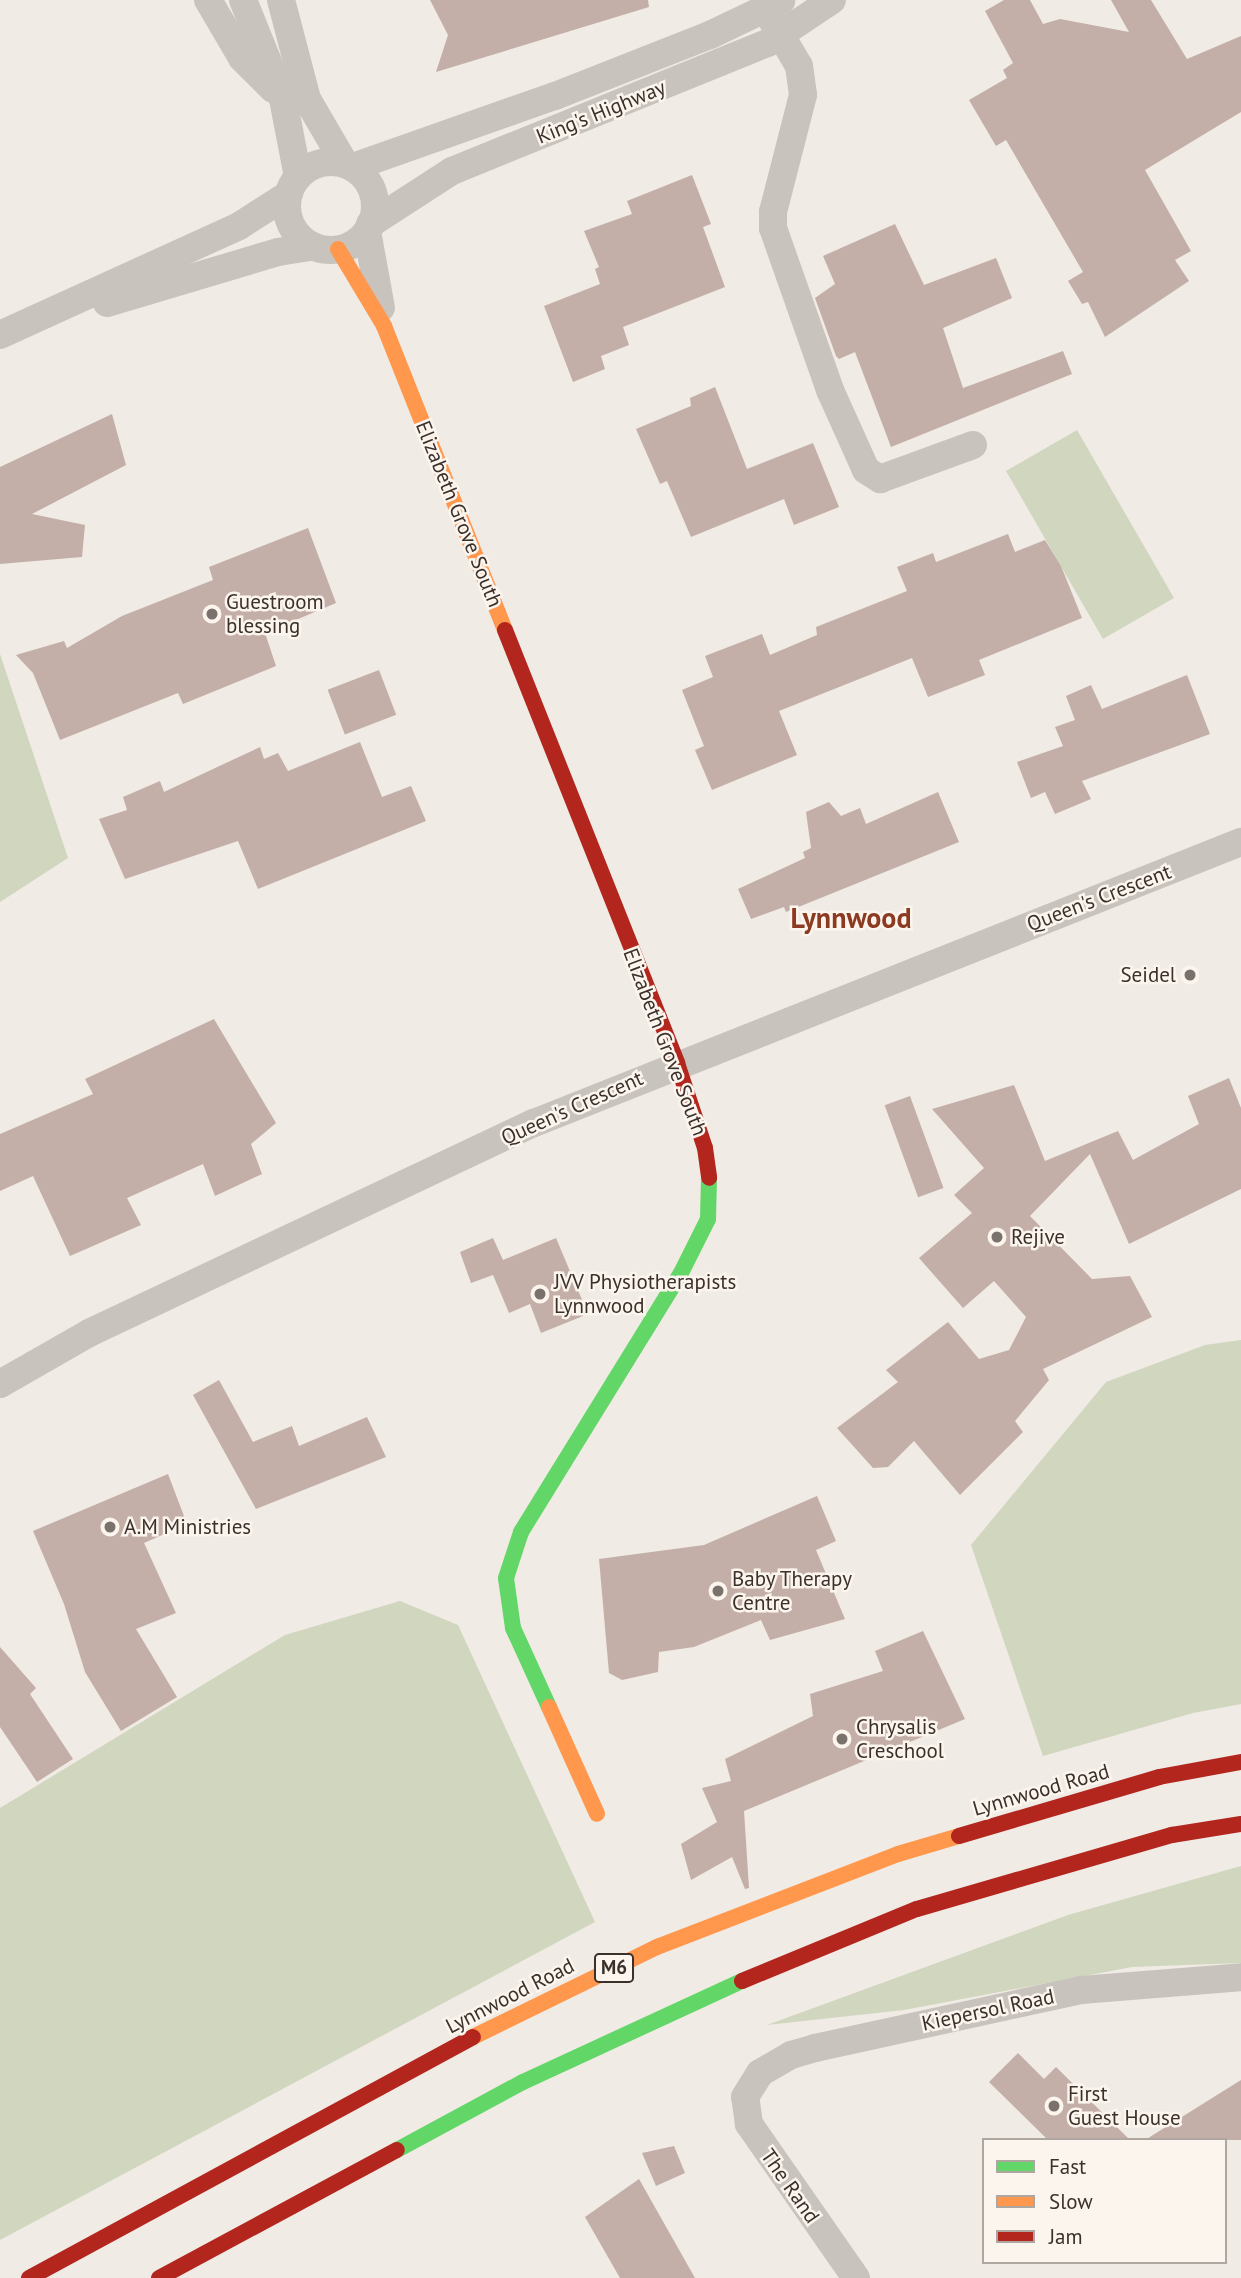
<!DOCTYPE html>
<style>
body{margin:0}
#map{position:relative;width:1241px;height:2278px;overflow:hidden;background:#f0ebe5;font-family:"PT Sans",sans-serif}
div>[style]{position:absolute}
.green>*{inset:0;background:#d1d6bf;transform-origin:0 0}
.building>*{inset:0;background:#c3afa7;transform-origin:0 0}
.street>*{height:28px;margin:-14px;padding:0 14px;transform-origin:14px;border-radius:14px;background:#c9c3be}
.street>.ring{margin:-14px;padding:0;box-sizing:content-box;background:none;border:28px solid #c9c3be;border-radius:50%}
.fast>*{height:16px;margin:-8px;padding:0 8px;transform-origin:8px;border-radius:8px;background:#63d668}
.slow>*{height:16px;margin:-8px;padding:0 8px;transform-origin:8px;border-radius:8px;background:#ff974d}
.jam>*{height:16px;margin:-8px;padding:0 8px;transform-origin:8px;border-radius:8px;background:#b3261e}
.dots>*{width:19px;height:19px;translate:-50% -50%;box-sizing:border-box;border:4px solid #fbf5ee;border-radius:50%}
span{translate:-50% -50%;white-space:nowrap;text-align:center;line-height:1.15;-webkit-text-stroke:5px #fbf5ee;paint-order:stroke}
.shield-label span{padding:2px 5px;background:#fbf5ee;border:2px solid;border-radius:5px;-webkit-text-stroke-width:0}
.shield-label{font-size:19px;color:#3b302b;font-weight:700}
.street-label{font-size:21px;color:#3b302b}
.poi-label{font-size:21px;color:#3b302b}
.left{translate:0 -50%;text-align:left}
.right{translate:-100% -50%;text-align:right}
.district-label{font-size:28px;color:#8c3b22;font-weight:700}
.legend{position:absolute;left:982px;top:2138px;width:245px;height:126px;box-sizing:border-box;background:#fbf5ee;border:2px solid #aea6a0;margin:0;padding:9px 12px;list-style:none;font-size:21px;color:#3b302b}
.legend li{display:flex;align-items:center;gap:14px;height:35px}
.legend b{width:35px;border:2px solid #aea6a0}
</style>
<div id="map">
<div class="green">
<div style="left:1077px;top:430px;width:194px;height:82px;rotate:60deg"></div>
<div style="clip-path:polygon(0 654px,68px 858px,0 902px)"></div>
<div style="clip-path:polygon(1241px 1340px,1241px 1704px,1193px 1713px,1043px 1756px,971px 1545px,1106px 1382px,1205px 1345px)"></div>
<div style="clip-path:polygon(400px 1601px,458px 1625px,595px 1922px,0 2240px,0 1808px,285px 1635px)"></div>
<div style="clip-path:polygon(1241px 1866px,1241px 1963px,1132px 1967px,904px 2010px,767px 2025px,1068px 1915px)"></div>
</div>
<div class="building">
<div style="clip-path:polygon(430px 0,648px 0,649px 7px,436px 72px,448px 35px)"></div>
<div style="clip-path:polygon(1004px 0,1030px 0,1043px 24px,1060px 19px,1129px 32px,1111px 0,1151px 0,1187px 59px,1241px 36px,1241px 112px,1145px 170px,1191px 251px,1175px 260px,1189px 281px,1105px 337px,1088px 302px,1082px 304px,1068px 281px,1083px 272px,1006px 140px,996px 146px,969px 100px,1007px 78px,1003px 70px,1013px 63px,985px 11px)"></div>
<div style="clip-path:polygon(692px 175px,711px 224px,703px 227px,725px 287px,623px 327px,629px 345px,601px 356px,605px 369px,573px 382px,544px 306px,600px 284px,595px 269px,599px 267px,584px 231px,632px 214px,627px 201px)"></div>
<div style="clip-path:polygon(895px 224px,924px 285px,996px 258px,1012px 298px,943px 328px,963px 388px,1063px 351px,1072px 374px,891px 447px,855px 352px,839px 359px,836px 356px,815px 298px,835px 284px,823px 256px)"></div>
<div style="clip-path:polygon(715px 387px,747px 469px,813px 443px,839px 507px,794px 525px,784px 499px,691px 537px,667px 481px,660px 484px,636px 429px,691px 406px,690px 398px)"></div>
<div style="clip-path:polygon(112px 414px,126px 465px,32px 514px,85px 525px,82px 557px,0 564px,0 467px)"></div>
<div style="clip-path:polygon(308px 528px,336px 603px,265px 633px,276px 666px,183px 704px,178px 693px,60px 740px,33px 673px,16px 655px,64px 641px,67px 648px,122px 616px,213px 580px,209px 567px)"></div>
<div style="clip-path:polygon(1008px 534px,1015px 552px,1045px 540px,1061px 566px,1082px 618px,979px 660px,985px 675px,928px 697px,912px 658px,779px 711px,797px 755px,712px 790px,695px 750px,704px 746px,682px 690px,713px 677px,705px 656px,762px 634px,770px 655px,817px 635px,816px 627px,907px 591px,897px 567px,933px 553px,936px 562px)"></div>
<div style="left:379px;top:670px;width:48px;height:55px;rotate:69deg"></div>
<div style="clip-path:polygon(1187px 675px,1210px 734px,1082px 781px,1091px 799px,1055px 814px,1045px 792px,1031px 798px,1017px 762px,1063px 746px,1055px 727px,1075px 720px,1066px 696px,1091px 685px,1102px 709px)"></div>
<div style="clip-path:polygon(360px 742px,382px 797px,411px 786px,426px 821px,258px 889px,238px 841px,125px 879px,99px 819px,127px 810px,123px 797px,160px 781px,164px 792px,260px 747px,264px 759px,278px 753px,288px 771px)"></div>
<div style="clip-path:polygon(938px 792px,959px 842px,786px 912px,784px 907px,751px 919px,738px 889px,805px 858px,803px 852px,811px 848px,806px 812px,829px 802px,841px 816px,860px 808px,866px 824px)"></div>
<div style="clip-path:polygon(214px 1019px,276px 1123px,251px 1144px,262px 1174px,215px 1196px,203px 1164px,127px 1198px,141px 1225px,70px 1256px,33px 1176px,0 1191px,0 1134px,93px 1094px,85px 1079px)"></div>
<div style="clip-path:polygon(1229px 1078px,1241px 1108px,1241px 1189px,1129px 1244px,1090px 1154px,1030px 1216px,1092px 1279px,1130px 1276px,1152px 1317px,1043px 1369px,1049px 1380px,1015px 1421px,1023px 1432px,960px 1495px,914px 1441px,888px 1467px,873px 1468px,837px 1428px,898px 1382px,886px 1370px,948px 1322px,979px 1359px,1009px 1350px,1026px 1317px,994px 1281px,963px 1308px,919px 1258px,972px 1213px,954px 1195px,984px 1168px,932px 1109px,1014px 1085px,1045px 1161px,1118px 1131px,1133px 1160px,1199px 1124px,1188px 1096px)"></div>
<div style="left:910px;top:1096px;width:98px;height:27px;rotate:70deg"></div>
<div style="clip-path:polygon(493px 1238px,503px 1260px,556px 1238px,588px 1314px,541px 1333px,530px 1304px,509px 1313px,493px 1275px,471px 1283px,460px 1252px)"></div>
<div style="clip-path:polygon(219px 1380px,253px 1442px,292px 1426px,299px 1446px,367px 1417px,386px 1457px,256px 1509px,193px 1395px)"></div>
<div style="clip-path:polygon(168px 1474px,187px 1524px,144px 1543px,176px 1613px,136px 1629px,177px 1697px,121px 1731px,85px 1672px,64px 1604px,33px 1531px)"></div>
<div style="clip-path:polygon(817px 1496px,836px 1541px,816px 1550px,845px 1619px,770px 1640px,761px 1620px,694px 1647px,659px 1652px,658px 1672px,622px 1680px,609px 1673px,599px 1559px,704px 1545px)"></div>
<div style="clip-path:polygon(923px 1631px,965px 1719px,744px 1811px,749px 1888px,745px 1889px,732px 1857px,691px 1880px,681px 1844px,717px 1822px,702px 1788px,731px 1781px,725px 1759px,813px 1716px,810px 1694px,883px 1671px,875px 1651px)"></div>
<div style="clip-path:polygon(0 1647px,36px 1688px,30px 1694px,73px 1759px,37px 1782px,0 1727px)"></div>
<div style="clip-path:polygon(1018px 2053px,1044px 2079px,1056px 2067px,1130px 2140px,1048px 2140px,989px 2082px)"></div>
<div style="clip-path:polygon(1241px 2080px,1241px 2140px,1145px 2140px)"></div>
<div style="clip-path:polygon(674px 2146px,685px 2173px,656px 2186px,642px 2153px)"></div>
<div style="clip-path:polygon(639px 2179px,695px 2278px,620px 2278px,585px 2217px)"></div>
</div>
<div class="street">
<div style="left:208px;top:0;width:67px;rotate:59.6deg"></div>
<div style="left:242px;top:58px;width:44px;rotate:45deg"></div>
<div style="left:243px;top:0;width:107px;rotate:68deg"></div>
<div style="left:283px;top:99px;width:79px;rotate:79.1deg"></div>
<div style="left:281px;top:0;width:102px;rotate:75.3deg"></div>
<div style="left:307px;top:99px;width:75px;rotate:59.7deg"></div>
<div style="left:766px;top:10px;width:65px;rotate:59.5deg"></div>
<div style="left:799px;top:66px;width:29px;rotate:82deg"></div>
<div style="left:803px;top:95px;width:121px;rotate:104.4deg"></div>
<div style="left:773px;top:212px;width:16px;rotate:90deg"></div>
<div style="left:773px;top:228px;width:172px;rotate:70.6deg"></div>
<div style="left:830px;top:390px;width:88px;rotate:65.8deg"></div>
<div style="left:866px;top:470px;width:17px;rotate:33deg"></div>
<div style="left:880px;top:479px;width:99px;rotate:-20.1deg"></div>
<div class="ring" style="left:287px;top:162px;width:60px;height:60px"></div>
<div style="left:353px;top:167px;width:214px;rotate:-19.4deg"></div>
<div style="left:555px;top:96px;width:167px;rotate:-21.5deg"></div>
<div style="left:710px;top:35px;width:79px;rotate:-25.6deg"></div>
<div style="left:370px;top:224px;width:98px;rotate:-32.9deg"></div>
<div style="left:452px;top:171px;width:341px;rotate:-22.1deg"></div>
<div style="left:768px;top:43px;width:77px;rotate:-33.9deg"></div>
<div style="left:367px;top:231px;width:78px;rotate:79.7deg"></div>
<div style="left:107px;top:303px;width:178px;rotate:-16.6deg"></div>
<div style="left:278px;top:252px;width:36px;rotate:-9deg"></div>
<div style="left:0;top:335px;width:263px;rotate:-24.5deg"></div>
<div style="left:239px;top:226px;width:59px;rotate:-32.6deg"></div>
<div style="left:0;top:1384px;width:103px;rotate:-29.8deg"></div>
<div style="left:89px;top:1333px;width:492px;rotate:-25.3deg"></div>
<div style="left:534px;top:1123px;width:761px;rotate:-21.68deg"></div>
<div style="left:856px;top:2278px;width:188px;rotate:-124.8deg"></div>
<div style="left:749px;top:2124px;width:27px;rotate:-98deg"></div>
<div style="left:745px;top:2097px;width:28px;rotate:-58deg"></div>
<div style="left:760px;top:2073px;width:36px;rotate:-30deg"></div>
<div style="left:791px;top:2055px;width:25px;rotate:-16deg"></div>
<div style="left:815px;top:2048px;width:272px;rotate:-12.3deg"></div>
<div style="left:1081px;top:1990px;width:161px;rotate:-4.6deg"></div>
</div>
<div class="fast">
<div style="left:549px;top:1707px;width:87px;rotate:-114.5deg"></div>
<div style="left:513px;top:1628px;width:50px;rotate:-98deg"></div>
<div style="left:506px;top:1578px;width:48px;rotate:-71.9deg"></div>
<div style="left:521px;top:1532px;width:304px;rotate:-58.3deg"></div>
<div style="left:681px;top:1273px;width:60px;rotate:-63.4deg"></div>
<div style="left:708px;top:1219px;width:41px;rotate:-88.6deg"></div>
<div style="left:397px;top:2150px;width:143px;rotate:-28.4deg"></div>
<div style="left:523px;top:2082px;width:241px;rotate:-24.8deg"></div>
</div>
<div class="slow">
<div style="left:338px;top:249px;width:90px;rotate:59.1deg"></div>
<div style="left:384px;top:326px;width:327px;rotate:68.3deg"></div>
<div style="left:549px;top:1707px;width:117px;rotate:65.8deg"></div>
<div style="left:473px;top:2037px;width:205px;rotate:-26.1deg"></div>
<div style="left:657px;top:1947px;width:258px;rotate:-21.1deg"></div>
<div style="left:898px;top:1854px;width:64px;rotate:-16.4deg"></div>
</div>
<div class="jam">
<div style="left:505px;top:630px;width:466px;rotate:68.3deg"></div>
<div style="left:677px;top:1063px;width:89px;rotate:71.8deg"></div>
<div style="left:705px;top:1148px;width:30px;rotate:82deg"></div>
<div style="left:959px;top:1836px;width:209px;rotate:-16.4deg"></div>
<div style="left:1159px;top:1777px;width:83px;rotate:-10.4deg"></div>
<div style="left:742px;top:1981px;width:189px;rotate:-22.4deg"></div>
<div style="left:917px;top:1909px;width:266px;rotate:-16.2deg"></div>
<div style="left:1172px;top:1835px;width:70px;rotate:-9.1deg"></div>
<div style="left:29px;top:2278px;width:505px;rotate:-28.49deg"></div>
<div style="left:159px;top:2278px;width:270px;rotate:-28.3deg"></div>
</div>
<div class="dots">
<div style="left:212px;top:614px;background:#7a716c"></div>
<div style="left:1190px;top:975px;background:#7a716c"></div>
<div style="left:997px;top:1237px;background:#7a716c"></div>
<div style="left:540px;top:1294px;background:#7a716c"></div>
<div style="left:110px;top:1527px;background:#7a716c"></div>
<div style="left:718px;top:1591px;background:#7a716c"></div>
<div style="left:842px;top:1739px;background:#7a716c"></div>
<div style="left:1054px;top:2106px;background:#7a716c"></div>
</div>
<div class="shield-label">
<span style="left:614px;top:1968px">M6</span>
</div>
<div class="street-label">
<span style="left:601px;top:112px;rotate:-22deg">King's Highway</span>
<span style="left:459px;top:514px;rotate:68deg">Elizabeth Grove South</span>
<span style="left:1099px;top:898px;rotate:-21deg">Queen's Crescent</span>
<span style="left:665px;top:1042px;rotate:69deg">Elizabeth Grove South</span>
<span style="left:572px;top:1108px;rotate:-24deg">Queen's Crescent</span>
<span style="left:1041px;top:1790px;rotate:-16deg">Lynnwood Road</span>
<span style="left:510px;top:1996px;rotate:-27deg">Lynnwood Road</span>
<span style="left:988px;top:2010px;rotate:-12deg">Kiepersol Road</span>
<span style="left:790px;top:2186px;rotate:55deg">The Rand</span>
</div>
<div class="poi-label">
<span class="left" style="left:226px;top:614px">Guestroom<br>blessing</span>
<span class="right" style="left:1176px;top:975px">Seidel</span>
<span class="left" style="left:1011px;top:1237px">Rejive</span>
<span class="left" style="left:554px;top:1294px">JVV Physiotherapists<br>Lynnwood</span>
<span class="left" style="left:124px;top:1527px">A.M Ministries</span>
<span class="left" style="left:732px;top:1591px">Baby Therapy<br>Centre</span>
<span class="left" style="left:856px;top:1739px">Chrysalis<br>Creschool</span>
<span class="left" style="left:1068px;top:2106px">First<br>Guest House</span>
</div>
<div class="district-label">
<span style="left:851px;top:918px">Lynnwood</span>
</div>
<ul class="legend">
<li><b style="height:9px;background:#63d668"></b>Fast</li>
<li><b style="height:9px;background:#ff974d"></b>Slow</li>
<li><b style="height:9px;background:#b3261e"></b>Jam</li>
</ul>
</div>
